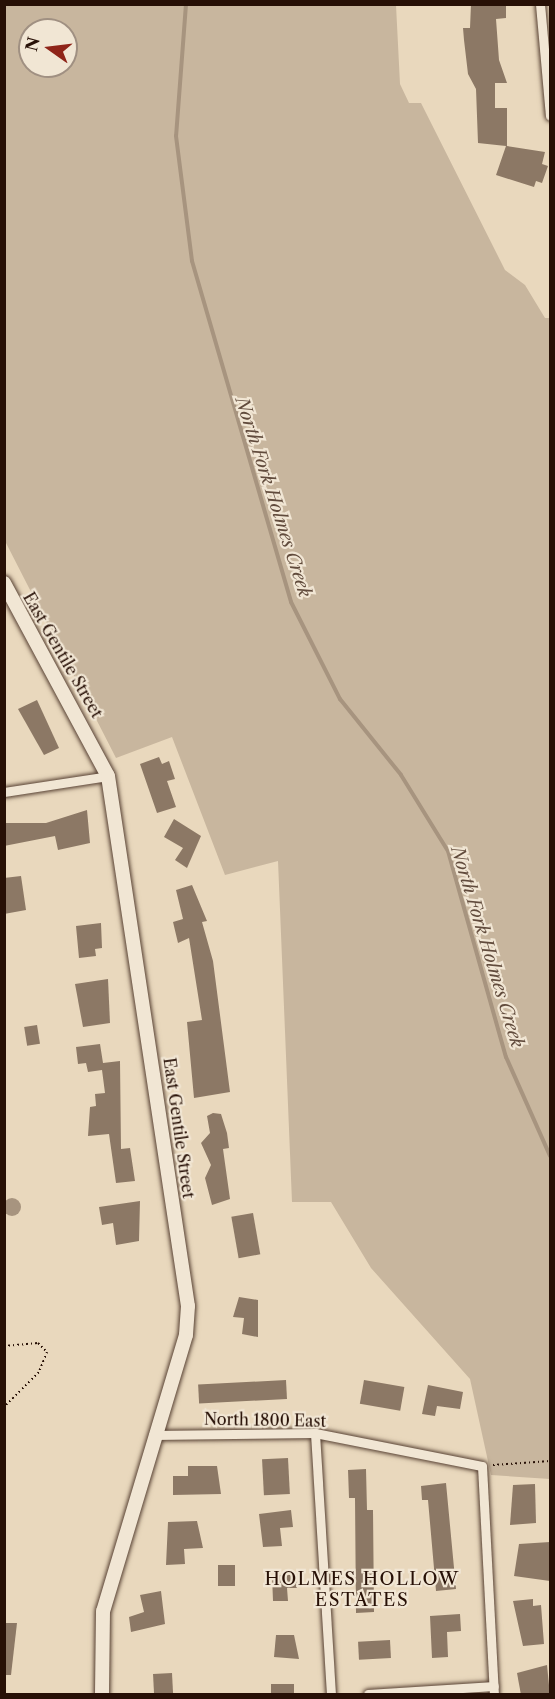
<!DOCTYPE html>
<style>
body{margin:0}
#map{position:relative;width:555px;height:1699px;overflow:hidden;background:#e9d8bd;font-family:"Libre Caslon Text",serif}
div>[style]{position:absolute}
.green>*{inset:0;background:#c8b69e}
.water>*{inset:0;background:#a7947f}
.round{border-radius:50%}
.stream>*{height:4px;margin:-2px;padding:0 2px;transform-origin:2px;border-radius:2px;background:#a7947f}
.building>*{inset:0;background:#8c7865;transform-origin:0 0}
.path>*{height:2px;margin-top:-1px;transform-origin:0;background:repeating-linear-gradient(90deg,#271006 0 1.5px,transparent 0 4.5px)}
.roads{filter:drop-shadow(0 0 2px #584234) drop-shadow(0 0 2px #584234)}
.street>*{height:9px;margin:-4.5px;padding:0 4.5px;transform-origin:4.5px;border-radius:4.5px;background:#f1e6d4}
.secondary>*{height:14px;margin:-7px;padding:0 7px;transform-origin:7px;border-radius:7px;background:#f1e6d4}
span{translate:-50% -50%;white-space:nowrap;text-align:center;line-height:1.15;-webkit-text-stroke:4.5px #f1e6d4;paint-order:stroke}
.street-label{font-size:16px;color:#271006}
.water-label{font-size:18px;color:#614b3c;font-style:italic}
.neighbourhood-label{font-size:18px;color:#271006;letter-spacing:1.5px}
.frame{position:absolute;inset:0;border:6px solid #271006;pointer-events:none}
.north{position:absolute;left:18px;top:18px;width:60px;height:60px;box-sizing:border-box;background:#f1e6d4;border:2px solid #a09082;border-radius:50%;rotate:284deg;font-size:16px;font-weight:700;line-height:24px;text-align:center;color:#271006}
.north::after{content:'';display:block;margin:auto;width:21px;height:27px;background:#8f2418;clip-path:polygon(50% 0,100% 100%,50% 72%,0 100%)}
</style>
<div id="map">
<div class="green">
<div style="clip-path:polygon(evenodd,5px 4px,396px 5px,400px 84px,409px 103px,421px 103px,505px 270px,525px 285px,545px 318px,550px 318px,550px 1479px,491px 1475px,470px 1379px,371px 1268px,331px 1202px,292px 1202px,278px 861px,225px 875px,172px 737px,116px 758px,5px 541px,5px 4px,30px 30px,66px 30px,66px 66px,30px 66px,30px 30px)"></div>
</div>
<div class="water">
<div class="round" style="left:3px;top:1198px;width:18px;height:18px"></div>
</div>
<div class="stream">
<div style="left:186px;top:4px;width:132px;rotate:94.3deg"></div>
<div style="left:176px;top:136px;width:126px;rotate:82.7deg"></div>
<div style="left:192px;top:261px;width:355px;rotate:73.8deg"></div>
<div style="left:291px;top:602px;width:109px;rotate:63.2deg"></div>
<div style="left:340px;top:699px;width:97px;rotate:51.2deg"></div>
<div style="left:401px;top:775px;width:89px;rotate:58.3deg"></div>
<div style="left:448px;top:851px;width:214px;rotate:74.3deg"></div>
<div style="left:506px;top:1057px;width:108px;rotate:66deg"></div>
</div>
<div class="building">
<div style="clip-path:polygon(471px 4px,506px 4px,506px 18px,496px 19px,499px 60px,507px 83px,495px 83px,495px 108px,507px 108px,507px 146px,545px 152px,542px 164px,548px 166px,542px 183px,536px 181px,534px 187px,496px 175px,506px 146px,478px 143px,476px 89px,468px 74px,464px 40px,463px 28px,470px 28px)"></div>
<div style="clip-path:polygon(37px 700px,59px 748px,44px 755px,18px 709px)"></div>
<div style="clip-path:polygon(159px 757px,162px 764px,169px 761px,175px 779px,167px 781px,176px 807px,157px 813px,140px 764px)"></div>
<div style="clip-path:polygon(87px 810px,90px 843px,58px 850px,55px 836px,4px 846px,4px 823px,46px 823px)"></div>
<div style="clip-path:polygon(174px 819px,201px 836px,187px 868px,175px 860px,183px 848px,164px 837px)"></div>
<div style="clip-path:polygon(21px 876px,26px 910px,4px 914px,4px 878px)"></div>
<div style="clip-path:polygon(192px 885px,207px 921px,202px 922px,213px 961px,230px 1092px,194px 1098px,187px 1022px,202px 1020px,189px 938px,178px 943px,173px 922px,183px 919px,176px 890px)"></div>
<div style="clip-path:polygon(101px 923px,102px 948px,95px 949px,96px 956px,79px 958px,76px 926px)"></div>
<div style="clip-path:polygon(108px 979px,110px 1023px,83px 1027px,75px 984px)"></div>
<div style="left:37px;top:1025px;width:19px;height:13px;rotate:81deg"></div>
<div style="clip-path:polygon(100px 1044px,103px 1063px,120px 1061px,121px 1149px,130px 1148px,135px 1181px,116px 1183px,109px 1134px,88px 1136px,90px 1107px,96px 1106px,95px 1094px,105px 1093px,102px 1070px,88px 1072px,86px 1063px,78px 1064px,76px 1047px)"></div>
<div style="clip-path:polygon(213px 1113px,221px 1114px,227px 1133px,229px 1148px,223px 1149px,230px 1199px,212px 1205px,205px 1178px,211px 1165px,201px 1143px,210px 1133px,207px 1116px)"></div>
<div style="clip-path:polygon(140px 1201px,139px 1241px,116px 1245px,113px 1223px,102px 1225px,99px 1207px)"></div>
<div style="left:253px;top:1213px;width:42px;height:22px;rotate:80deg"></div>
<div style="clip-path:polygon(239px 1297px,258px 1300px,258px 1337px,242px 1334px,244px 1318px,233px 1317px)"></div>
<div style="left:286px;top:1380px;width:19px;height:88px;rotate:87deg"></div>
<div style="left:364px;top:1380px;width:41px;height:24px;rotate:10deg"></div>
<div style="clip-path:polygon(428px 1385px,463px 1392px,460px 1409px,437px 1406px,435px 1416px,422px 1414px)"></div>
<div style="left:288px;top:1458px;width:36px;height:26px;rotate:87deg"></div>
<div style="clip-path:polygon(188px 1466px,217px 1466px,221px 1494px,173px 1495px,173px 1476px,188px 1476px)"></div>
<div style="clip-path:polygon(366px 1469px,367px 1510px,373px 1510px,374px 1612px,356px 1613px,355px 1498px,349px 1498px,348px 1470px)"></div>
<div style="clip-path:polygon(446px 1483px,456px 1589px,436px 1591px,428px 1500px,422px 1500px,421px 1486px)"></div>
<div style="clip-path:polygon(535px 1484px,536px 1523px,510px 1525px,513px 1485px)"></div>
<div style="clip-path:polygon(291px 1510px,293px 1527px,280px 1528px,282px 1546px,263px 1547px,259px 1514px)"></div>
<div style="clip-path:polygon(197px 1521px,203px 1548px,184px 1549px,185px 1564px,166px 1565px,168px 1522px)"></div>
<div style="clip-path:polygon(550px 1542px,550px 1581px,514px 1576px,519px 1544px)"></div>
<div style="left:235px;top:1565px;width:21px;height:17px;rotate:90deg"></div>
<div style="clip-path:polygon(272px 1575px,297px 1575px,297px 1588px,287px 1588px,288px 1601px,273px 1601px)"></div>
<div style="clip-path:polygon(161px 1591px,165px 1624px,131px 1632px,129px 1617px,144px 1612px,140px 1595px)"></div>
<div style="clip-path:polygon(533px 1599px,533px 1606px,541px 1605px,544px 1644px,523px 1646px,513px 1601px)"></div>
<div style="clip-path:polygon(460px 1614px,461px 1631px,447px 1632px,448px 1657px,432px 1658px,430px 1616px)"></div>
<div style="clip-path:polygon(4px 1623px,17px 1623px,11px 1675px,4px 1675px)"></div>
<div style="clip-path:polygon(276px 1635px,294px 1635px,299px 1659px,274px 1657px)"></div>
<div style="left:390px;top:1640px;width:18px;height:32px;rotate:87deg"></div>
<div style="clip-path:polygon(547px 1665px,550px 1695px,521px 1695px,517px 1673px)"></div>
<div style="left:172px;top:1673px;width:22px;height:19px;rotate:87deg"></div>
<div style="left:294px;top:1684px;width:11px;height:23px;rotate:90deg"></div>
</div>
<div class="path">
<div style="left:4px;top:1346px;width:34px;rotate:-5deg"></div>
<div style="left:38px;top:1343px;width:13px;rotate:45deg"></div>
<div style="left:47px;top:1352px;width:22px;rotate:112deg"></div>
<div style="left:39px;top:1372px;width:49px;rotate:135deg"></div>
<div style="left:493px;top:1465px;width:57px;rotate:-4deg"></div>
</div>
<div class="roads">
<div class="street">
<div style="left:540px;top:4px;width:112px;rotate:84.9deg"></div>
<div style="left:4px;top:792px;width:105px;rotate:-8.7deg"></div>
<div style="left:315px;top:1433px;width:261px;rotate:86.5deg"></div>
<div style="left:153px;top:1435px;width:162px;rotate:-0.7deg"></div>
<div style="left:315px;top:1433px;width:170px;rotate:11.2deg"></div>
<div style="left:482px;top:1466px;width:228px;rotate:87deg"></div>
<div style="left:368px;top:1694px;width:126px;rotate:-3.6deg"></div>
</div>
<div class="secondary">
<div style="left:4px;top:583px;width:219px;rotate:61.7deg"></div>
<div style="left:108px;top:776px;width:536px;rotate:81.42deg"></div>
<div style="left:188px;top:1306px;width:29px;rotate:94deg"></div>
<div style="left:186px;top:1335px;width:288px;rotate:106.7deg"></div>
<div style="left:103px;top:1611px;width:83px;rotate:90.7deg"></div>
</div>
</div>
<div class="street-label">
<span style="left:63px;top:655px;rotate:60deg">East Gentile Street</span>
<span style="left:179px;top:1128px;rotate:82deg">East Gentile Street</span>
<span style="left:265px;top:1420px;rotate:1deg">North 1800 East</span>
</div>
<div class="water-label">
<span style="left:273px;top:497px;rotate:72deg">North Fork Holmes Creek</span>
<span style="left:487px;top:947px;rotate:73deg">North Fork Holmes Creek</span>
</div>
<div class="neighbourhood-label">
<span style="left:362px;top:1590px">HOLMES HOLLOW<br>ESTATES</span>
</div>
<div class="frame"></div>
<div class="north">N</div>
</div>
